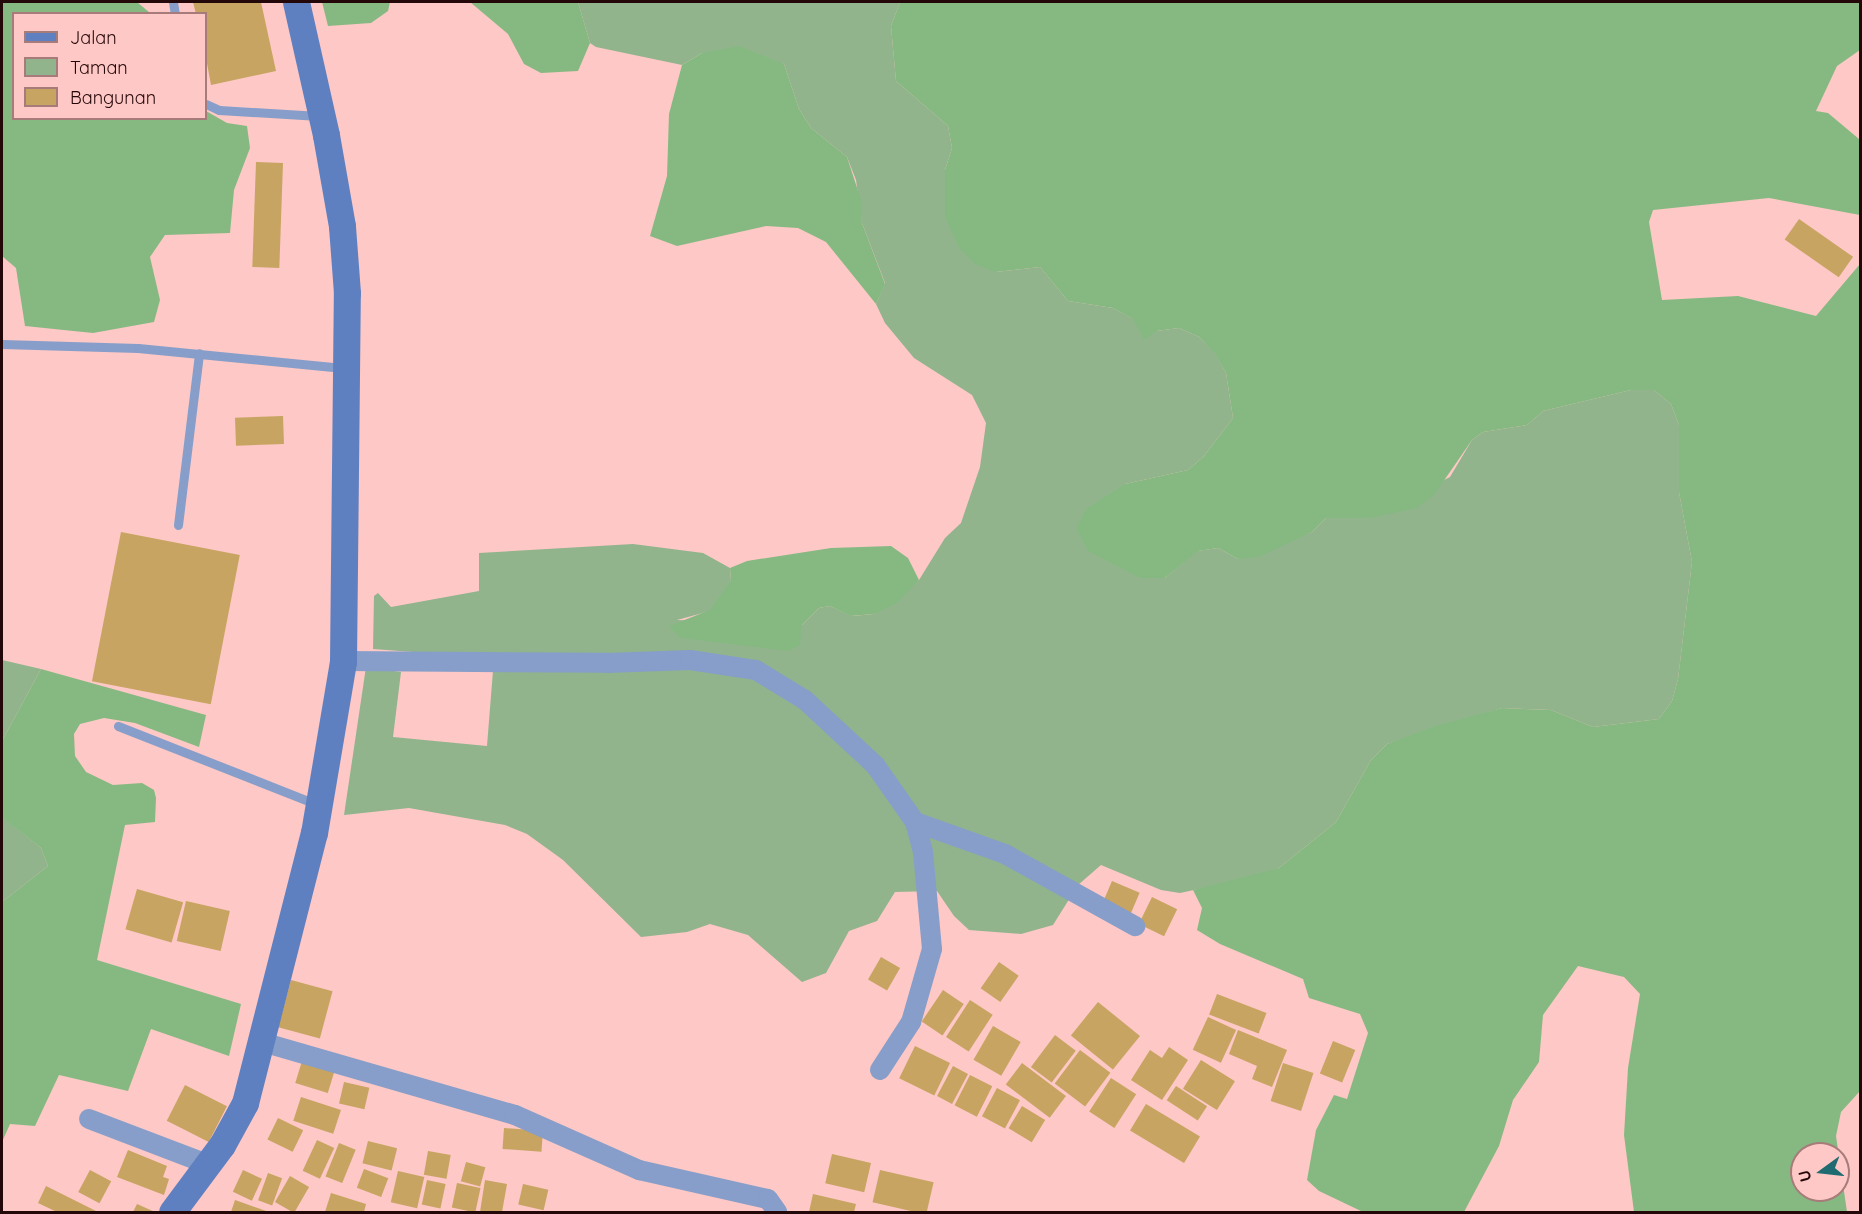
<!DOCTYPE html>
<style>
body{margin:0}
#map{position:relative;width:1862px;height:1214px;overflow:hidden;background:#fdc8c5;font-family:Quicksand,sans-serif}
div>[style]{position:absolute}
.green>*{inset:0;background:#91b48d}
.forest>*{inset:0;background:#86b982}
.building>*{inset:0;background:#c7a461;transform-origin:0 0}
.lane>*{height:9px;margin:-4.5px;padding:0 4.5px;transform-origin:4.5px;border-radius:4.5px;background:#869ec9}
.street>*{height:20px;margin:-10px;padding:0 10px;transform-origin:10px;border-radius:10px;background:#869ec9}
.secondary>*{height:27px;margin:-13.5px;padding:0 13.5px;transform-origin:13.5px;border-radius:13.5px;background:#5f80c0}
span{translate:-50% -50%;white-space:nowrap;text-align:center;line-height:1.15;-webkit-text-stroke:4.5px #fdc8c5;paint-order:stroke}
.frame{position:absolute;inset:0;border:3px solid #240708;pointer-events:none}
.legend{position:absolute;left:12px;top:12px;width:195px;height:108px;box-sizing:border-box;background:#fdc8c5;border:2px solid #a67b79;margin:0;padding:8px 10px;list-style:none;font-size:18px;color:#240708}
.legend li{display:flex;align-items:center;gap:12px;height:30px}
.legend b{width:30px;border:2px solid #a67b79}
.north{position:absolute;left:1790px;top:1142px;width:60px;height:60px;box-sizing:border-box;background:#fdc8c5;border:2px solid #a67b79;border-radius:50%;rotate:255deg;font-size:16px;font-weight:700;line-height:24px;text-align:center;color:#240708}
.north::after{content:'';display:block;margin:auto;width:21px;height:27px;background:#1f6b71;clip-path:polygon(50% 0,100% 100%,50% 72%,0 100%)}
</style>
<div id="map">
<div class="green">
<div style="clip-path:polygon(578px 2px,900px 2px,891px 26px,896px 81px,948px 126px,952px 148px,945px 170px,996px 272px,1040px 267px,1068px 301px,1113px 308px,1156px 331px,1179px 328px,1199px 337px,1215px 352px,1226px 373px,1233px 418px,1204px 456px,1188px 470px,1125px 484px,1165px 578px,1197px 551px,1218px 548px,1238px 559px,1312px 532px,1326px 518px,1370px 518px,1450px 477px,1472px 440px,1483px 432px,1527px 425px,1543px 411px,1631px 390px,1654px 390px,1671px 404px,1679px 425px,1679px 492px,1692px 562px,1678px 679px,1672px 701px,1659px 719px,1593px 727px,1551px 710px,1502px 708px,1387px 744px,1371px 760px,1336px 822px,1279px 868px,1259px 876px,1180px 893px,1161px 890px,1101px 865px,1078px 885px,1053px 925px,1021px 934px,969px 930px,954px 916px,937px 891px,895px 892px,877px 921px,849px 931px,826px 973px,802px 982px,748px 935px,710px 924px,687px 932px,641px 937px,563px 860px,527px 834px,505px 825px,409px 808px,344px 815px,366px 667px,401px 672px,393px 737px,487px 746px,494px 658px,373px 649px,374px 596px,378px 593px,391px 607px,479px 591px,479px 553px,633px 544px,703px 553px,730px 568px,731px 580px,719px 602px,710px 611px,677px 620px,802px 625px,819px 608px,830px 606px,852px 616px,874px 614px,919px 580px,945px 538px,961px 523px,980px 467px,986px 423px,972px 395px,914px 358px,885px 323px,876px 304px,885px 283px,862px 223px,856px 180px,847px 157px,811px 128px,799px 109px,784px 64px,702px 53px,682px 65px,596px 47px,590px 43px)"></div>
<div style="clip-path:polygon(2px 660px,41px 669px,2px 741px)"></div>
<div style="clip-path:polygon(2px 810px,4px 818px,41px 848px,48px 866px,2px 902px)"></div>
</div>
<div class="forest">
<div style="clip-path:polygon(2px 2px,137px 2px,150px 13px,14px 14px,14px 118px,206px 118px,206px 111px,227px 123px,247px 126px,250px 148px,234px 190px,230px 233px,165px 235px,150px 257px,160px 300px,154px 322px,93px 333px,25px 326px,16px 268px,2px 256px)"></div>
<div style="clip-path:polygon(322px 2px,390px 2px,388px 11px,371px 23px,328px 26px)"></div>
<div style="clip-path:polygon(470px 2px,578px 2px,590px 43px,578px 71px,541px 73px,524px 64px,508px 34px)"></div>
<div style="clip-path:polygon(evenodd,900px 2px,1860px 2px,1860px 50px,1837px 66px,1816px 111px,1828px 113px,1859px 139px,1860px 215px,1769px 198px,1653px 210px,1649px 222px,1662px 300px,1738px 296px,1816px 316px,1860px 264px,1860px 1091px,1841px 1112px,1836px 1136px,1847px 1212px,1634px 1212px,1624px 1135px,1628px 1068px,1640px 994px,1624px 977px,1578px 966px,1543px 1015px,1539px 1062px,1513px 1100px,1499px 1146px,1464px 1212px,1363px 1212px,1319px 1191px,1307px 1180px,1316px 1130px,1334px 1095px,1347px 1099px,1368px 1033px,1360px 1014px,1309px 998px,1303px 979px,1220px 944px,1197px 930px,1202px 908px,1193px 890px,1279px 868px,1336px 822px,1371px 760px,1387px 744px,1432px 727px,1502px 708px,1551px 710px,1593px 727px,1659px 719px,1672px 701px,1678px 679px,1692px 562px,1679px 492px,1679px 425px,1671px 404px,1654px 390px,1631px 390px,1543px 411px,1527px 425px,1483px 432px,1472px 440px,1434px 495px,1417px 508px,1370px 518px,1326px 518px,1312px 532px,1259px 557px,1238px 559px,1218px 548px,1198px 551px,1165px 578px,1140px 578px,1088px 551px,1076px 528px,1086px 509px,1125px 484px,1188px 470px,1204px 456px,1233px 418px,1226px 373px,1215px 353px,1199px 337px,1179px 328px,1156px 331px,1144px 340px,1133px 319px,1113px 308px,1068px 301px,1040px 267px,996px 272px,975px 264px,959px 248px,945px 217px,945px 170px,952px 148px,948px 126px,896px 81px,891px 26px,900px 2px,1802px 1154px,1838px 1154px,1838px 1190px,1802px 1190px,1802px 1154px)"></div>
<div style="clip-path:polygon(739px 46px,784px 64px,799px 109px,811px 128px,847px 157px,861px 200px,862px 223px,885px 284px,876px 304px,826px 242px,798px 228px,766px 226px,677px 246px,650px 236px,667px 176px,669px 114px,682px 65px,702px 53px)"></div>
<div style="clip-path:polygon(891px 546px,908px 558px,919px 580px,897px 603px,874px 614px,851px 616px,830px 606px,819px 608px,802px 625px,800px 645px,788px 651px,680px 638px,669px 626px,710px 610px,731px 580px,730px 568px,747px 561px,831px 548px)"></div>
<div style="clip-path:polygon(41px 669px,206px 715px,199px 747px,135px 723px,104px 718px,80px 724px,74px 734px,75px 756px,86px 772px,113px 785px,142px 783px,154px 790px,156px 798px,155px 822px,125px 825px,97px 960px,241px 1004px,229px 1056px,151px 1029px,128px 1091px,59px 1075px,35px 1126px,10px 1124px,2px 1142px,2px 902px,48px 866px,41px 848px,3px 818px,2px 741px)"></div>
</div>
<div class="building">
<div style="clip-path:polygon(193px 2px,261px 2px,276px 71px,211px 85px,206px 58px,206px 14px,196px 14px)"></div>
<div style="left:256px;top:162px;width:27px;height:105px;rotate:2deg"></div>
<div style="left:1799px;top:219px;width:66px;height:25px;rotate:35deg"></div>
<div style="left:283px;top:416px;width:28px;height:48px;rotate:88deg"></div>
<div style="left:121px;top:532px;width:121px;height:152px;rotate:11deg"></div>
<div style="left:1112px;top:881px;width:30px;height:27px;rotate:23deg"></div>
<div style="left:137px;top:889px;width:48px;height:42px;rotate:16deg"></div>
<div style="left:1152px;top:897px;width:28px;height:30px;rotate:26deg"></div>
<div style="left:186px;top:901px;width:45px;height:41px;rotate:13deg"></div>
<div style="left:881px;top:957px;width:22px;height:26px;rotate:30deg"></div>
<div style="left:999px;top:962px;width:24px;height:32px;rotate:35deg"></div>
<div style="left:291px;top:980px;width:43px;height:49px;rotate:15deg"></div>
<div style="left:943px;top:990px;width:25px;height:38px;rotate:34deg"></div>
<div style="left:1217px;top:994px;width:53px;height:22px;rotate:21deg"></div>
<div style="left:970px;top:1000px;width:27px;height:44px;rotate:33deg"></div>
<div style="left:1098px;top:1002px;width:54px;height:43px;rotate:39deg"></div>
<div style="left:1208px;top:1017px;width:31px;height:36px;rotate:25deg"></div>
<div style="left:993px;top:1026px;width:32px;height:39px;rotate:30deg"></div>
<div style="clip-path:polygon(1238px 1030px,1287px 1050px,1272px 1087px,1252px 1079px,1257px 1066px,1229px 1054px)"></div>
<div style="left:1055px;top:1035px;width:26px;height:40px;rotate:37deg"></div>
<div style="left:1333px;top:1041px;width:24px;height:35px;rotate:22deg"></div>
<div style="left:915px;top:1046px;width:39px;height:36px;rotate:26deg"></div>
<div style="clip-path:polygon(1169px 1047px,1188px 1060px,1162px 1100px,1131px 1080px,1150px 1050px,1162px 1058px)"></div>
<div style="left:1080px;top:1050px;width:38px;height:42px;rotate:37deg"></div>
<div style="left:1201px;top:1060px;width:40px;height:34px;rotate:32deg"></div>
<div style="left:302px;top:1061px;width:34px;height:23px;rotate:17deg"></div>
<div style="left:1022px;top:1063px;width:55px;height:27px;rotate:37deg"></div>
<div style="left:1283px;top:1063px;width:32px;height:40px;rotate:18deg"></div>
<div style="left:953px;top:1066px;width:17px;height:34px;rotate:28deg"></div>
<div style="left:970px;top:1075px;width:25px;height:34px;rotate:27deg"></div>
<div style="left:1111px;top:1078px;width:30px;height:40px;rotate:33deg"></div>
<div style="left:344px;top:1082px;width:26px;height:22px;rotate:13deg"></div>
<div style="left:185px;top:1085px;width:47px;height:40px;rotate:27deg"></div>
<div style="left:1176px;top:1086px;width:37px;height:17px;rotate:33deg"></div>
<div style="left:997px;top:1088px;width:26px;height:32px;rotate:28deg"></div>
<div style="left:301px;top:1097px;width:42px;height:25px;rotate:18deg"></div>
<div style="left:1146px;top:1104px;width:63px;height:31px;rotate:31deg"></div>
<div style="left:1022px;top:1106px;width:27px;height:26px;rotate:31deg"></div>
<div style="left:278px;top:1118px;width:28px;height:24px;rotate:26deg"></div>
<div style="left:504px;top:1128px;width:39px;height:21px;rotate:4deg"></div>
<div style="left:317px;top:1140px;width:19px;height:34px;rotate:25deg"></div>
<div style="left:368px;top:1141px;width:30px;height:23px;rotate:14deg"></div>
<div style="left:339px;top:1143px;width:18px;height:36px;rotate:22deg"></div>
<div style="clip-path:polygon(128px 1150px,167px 1166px,163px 1177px,169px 1179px,164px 1195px,117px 1177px)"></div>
<div style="left:428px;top:1151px;width:23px;height:24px;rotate:10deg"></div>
<div style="left:832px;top:1154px;width:40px;height:30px;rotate:13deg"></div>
<div style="left:466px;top:1162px;width:20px;height:20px;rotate:15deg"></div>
<div style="left:364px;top:1169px;width:26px;height:20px;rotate:21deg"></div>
<div style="left:90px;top:1170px;width:24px;height:25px;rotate:28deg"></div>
<div style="left:243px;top:1170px;width:21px;height:24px;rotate:25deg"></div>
<div style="left:880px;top:1170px;width:55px;height:33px;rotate:13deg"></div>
<div style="left:398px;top:1171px;width:27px;height:32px;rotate:13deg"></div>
<div style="left:268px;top:1173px;width:15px;height:29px;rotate:20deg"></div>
<div style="left:290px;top:1176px;width:22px;height:30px;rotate:30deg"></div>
<div style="left:427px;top:1180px;width:19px;height:25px;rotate:12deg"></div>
<div style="clip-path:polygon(485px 1180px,507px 1184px,502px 1212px,480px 1212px)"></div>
<div style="left:457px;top:1183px;width:24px;height:25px;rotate:12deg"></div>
<div style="left:523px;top:1184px;width:26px;height:21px;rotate:13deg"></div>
<div style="clip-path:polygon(46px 1186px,98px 1212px,57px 1212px,38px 1203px)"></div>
<div style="clip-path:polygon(331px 1193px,366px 1204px,364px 1212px,325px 1212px)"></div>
<div style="clip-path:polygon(813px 1194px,856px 1204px,854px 1212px,809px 1212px)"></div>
<div style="clip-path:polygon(235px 1200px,269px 1212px,231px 1212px)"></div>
<div style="clip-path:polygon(137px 1204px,155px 1212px,133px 1212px)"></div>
</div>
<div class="lane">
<div style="left:173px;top:2px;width:12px;rotate:81deg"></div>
<div style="left:206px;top:104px;width:14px;rotate:25deg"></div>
<div style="left:219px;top:110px;width:100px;rotate:3.4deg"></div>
<div style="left:2px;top:344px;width:136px;rotate:1.7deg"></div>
<div style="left:138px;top:348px;width:206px;rotate:5.6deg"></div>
<div style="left:178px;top:525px;width:173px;rotate:-83deg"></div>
<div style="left:118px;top:726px;width:213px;rotate:21.5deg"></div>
</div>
<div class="street">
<div style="left:343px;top:661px;width:264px;rotate:0.4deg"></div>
<div style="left:607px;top:663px;width:83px;rotate:-2.1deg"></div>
<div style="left:690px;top:660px;width:67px;rotate:8.6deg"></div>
<div style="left:756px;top:670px;width:57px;rotate:31.5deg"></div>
<div style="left:805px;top:700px;width:96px;rotate:42.9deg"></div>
<div style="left:875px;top:765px;width:70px;rotate:54.9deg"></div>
<div style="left:915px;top:822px;width:31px;rotate:75deg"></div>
<div style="left:923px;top:852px;width:97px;rotate:84.7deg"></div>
<div style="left:932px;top:949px;width:76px;rotate:106deg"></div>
<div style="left:911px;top:1022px;width:57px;rotate:122.9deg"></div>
<div style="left:915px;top:822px;width:96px;rotate:19.6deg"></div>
<div style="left:1005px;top:854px;width:149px;rotate:29deg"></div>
<div style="left:262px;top:1042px;width:263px;rotate:16.1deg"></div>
<div style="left:515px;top:1115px;width:136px;rotate:23.9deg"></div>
<div style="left:639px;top:1170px;width:132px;rotate:12.7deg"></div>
<div style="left:768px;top:1199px;width:16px;rotate:55deg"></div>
<div style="left:89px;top:1119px;width:126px;rotate:20.9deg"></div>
</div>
<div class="secondary">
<div style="left:172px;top:1212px;width:84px;rotate:-53.3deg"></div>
<div style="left:222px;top:1145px;width:48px;rotate:-61.3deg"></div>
<div style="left:245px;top:1103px;width:279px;rotate:-75.7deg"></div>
<div style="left:314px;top:833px;width:174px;rotate:-80.4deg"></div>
<div style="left:343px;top:661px;width:368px;rotate:-89.4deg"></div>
<div style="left:347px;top:293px;width:67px;rotate:-94.3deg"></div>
<div style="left:342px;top:226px;width:92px;rotate:-100deg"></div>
<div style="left:326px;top:135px;width:136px;rotate:-102.7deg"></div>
</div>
<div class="frame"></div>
<ul class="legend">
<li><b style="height:8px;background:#5f80c0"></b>Jalan</li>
<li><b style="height:16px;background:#91b48d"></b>Taman</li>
<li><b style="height:16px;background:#c7a461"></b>Bangunan</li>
</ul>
<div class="north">U</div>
</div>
